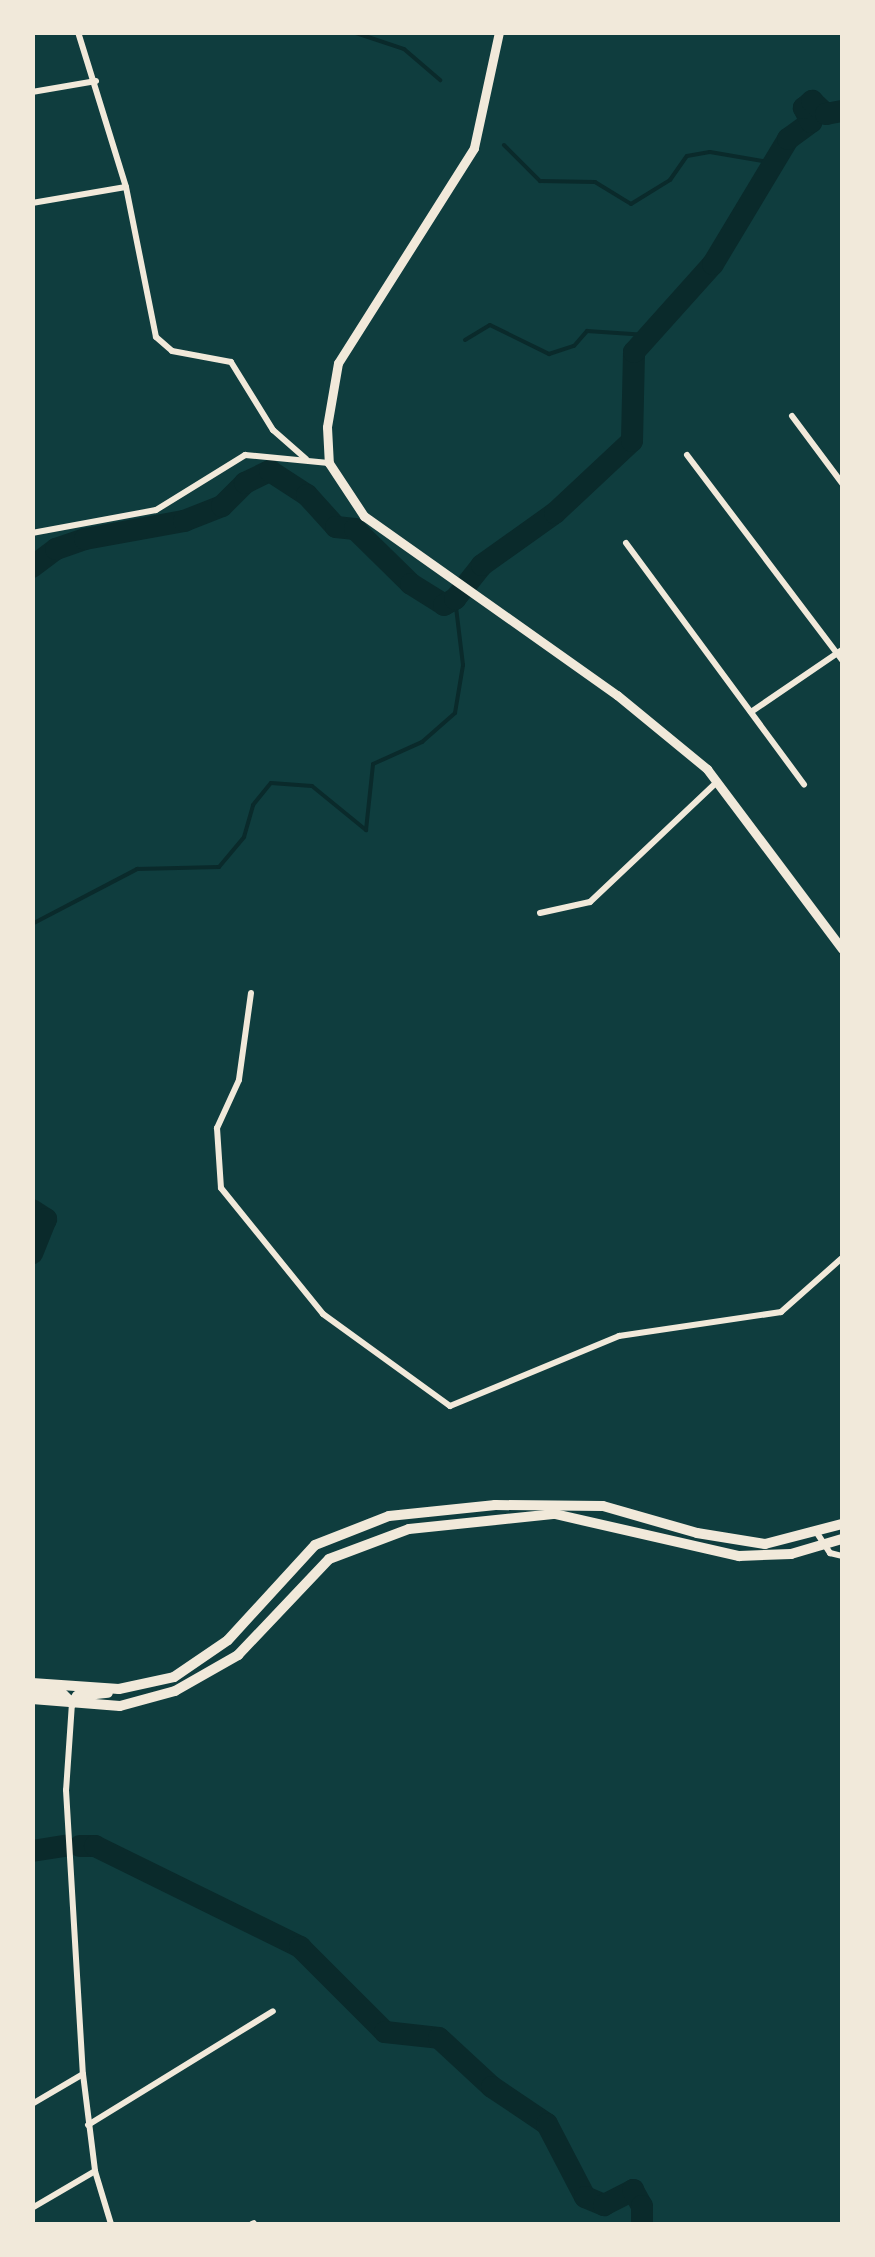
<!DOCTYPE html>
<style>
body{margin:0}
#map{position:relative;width:875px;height:2257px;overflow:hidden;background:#0f3d3e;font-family:Poppins,sans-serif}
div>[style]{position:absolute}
.stream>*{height:4px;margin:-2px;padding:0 2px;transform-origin:2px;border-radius:2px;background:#0a2a2b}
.river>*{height:22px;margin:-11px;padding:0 11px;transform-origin:11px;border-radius:11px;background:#0a2a2b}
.minor>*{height:6px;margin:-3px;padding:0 3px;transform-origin:3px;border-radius:3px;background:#f1e9da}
.secondary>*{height:9px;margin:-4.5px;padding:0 4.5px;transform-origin:4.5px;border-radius:4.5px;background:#f1e9da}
.primary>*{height:10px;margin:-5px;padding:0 5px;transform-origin:5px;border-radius:5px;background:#f1e9da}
span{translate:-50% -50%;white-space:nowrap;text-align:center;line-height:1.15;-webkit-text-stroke:10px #f1e9da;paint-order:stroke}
.frame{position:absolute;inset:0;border:35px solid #f1e9da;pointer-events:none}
</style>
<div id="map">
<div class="stream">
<div style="left:353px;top:32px;width:54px;rotate:18.4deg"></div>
<div style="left:404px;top:49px;width:48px;rotate:40.7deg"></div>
<div style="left:504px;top:145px;width:51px;rotate:45deg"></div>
<div style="left:540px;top:181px;width:55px;rotate:1deg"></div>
<div style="left:595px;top:182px;width:42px;rotate:31.4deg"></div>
<div style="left:631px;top:204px;width:46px;rotate:-31.6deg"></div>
<div style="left:670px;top:180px;width:29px;rotate:-55deg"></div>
<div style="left:687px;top:156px;width:23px;rotate:-10deg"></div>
<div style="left:710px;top:152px;width:65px;rotate:9.8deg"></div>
<div style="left:465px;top:340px;width:29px;rotate:-31deg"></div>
<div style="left:490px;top:325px;width:66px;rotate:26.2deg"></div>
<div style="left:549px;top:354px;width:26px;rotate:-18deg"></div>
<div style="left:574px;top:346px;width:20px;rotate:-49deg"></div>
<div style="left:587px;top:331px;width:60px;rotate:3.8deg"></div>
<div style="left:32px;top:924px;width:119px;rotate:-27.6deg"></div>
<div style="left:137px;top:869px;width:82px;rotate:-1.4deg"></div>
<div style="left:219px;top:867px;width:39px;rotate:-50deg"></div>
<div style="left:244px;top:837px;width:33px;rotate:-74deg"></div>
<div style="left:253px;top:805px;width:28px;rotate:-51deg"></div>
<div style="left:271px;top:783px;width:41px;rotate:4.2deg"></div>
<div style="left:312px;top:786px;width:70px;rotate:39.2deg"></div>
<div style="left:366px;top:830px;width:66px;rotate:-83.9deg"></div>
<div style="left:373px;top:764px;width:54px;rotate:-24.2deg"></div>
<div style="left:422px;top:742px;width:44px;rotate:-41.3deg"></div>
<div style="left:455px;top:713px;width:49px;rotate:-80.5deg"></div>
<div style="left:463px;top:665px;width:66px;rotate:-96.9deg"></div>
</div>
<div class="river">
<div style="left:32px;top:567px;width:30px;rotate:-37deg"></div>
<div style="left:56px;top:549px;width:31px;rotate:-19deg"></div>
<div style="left:85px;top:539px;width:101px;rotate:-10.3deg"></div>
<div style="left:184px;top:521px;width:41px;rotate:-21.5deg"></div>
<div style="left:222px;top:506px;width:33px;rotate:-45deg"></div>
<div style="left:245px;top:483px;width:28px;rotate:-26deg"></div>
<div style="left:270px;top:471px;width:44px;rotate:33deg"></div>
<div style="left:307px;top:495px;width:43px;rotate:47.8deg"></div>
<div style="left:336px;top:527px;width:19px;rotate:6deg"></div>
<div style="left:355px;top:529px;width:78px;rotate:44.5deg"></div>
<div style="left:411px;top:584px;width:39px;rotate:32deg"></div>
<div style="left:444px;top:605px;width:13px;rotate:-29deg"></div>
<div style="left:455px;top:599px;width:43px;rotate:-51.5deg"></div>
<div style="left:482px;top:565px;width:90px;rotate:-35.5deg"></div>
<div style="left:555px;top:513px;width:105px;rotate:-43.1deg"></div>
<div style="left:632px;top:441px;width:89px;rotate:-88.7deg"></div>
<div style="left:634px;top:352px;width:118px;rotate:-48.1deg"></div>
<div style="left:713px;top:264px;width:146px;rotate:-59deg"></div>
<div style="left:788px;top:139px;width:29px;rotate:-36deg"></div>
<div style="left:811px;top:122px;width:16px;rotate:-117deg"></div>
<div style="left:804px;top:108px;width:11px;rotate:-41deg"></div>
<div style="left:812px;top:101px;width:19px;rotate:43deg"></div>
<div style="left:826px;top:114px;width:16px;rotate:-11deg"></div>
<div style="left:32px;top:1210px;width:17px;rotate:33deg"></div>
<div style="left:46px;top:1219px;width:37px;rotate:112deg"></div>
<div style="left:80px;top:1846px;width:15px"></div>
<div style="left:95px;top:1846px;width:229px;rotate:26.2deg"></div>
<div style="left:300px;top:1947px;width:120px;rotate:45deg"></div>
<div style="left:385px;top:2032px;width:54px;rotate:6.3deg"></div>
<div style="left:439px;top:2038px;width:72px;rotate:42.8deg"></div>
<div style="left:492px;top:2087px;width:66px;rotate:33.9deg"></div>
<div style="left:547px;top:2124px;width:82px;rotate:62.5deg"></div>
<div style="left:585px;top:2197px;width:21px;rotate:23deg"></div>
<div style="left:604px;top:2205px;width:33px;rotate:-27deg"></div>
<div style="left:633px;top:2190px;width:18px;rotate:61deg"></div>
<div style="left:642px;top:2206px;width:18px;rotate:90deg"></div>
<div style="left:32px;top:1851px;width:33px;rotate:-9deg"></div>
</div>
<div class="minor">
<div style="left:78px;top:32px;width:162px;rotate:72.8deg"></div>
<div style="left:126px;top:187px;width:153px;rotate:78.7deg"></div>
<div style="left:156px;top:337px;width:21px;rotate:41deg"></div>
<div style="left:172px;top:351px;width:60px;rotate:10.6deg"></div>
<div style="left:231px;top:362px;width:80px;rotate:58.3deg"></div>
<div style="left:273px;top:430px;width:44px;rotate:41.3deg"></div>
<div style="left:32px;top:92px;width:65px;rotate:-9.8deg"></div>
<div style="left:32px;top:203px;width:95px;rotate:-9.7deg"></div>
<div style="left:792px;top:416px;width:84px;rotate:53.3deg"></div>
<div style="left:687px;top:455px;width:257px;rotate:52.9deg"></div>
<div style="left:32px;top:533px;width:126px;rotate:-10.5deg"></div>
<div style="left:156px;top:510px;width:105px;rotate:-31.7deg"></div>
<div style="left:245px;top:455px;width:84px;rotate:5.4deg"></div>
<div style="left:626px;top:543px;width:300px;rotate:53.6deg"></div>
<div style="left:751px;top:712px;width:110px;rotate:-34.3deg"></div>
<div style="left:540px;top:913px;width:51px;rotate:-12.4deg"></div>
<div style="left:590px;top:902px;width:175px;rotate:-43.4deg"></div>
<div style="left:251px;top:993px;width:88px;rotate:97.9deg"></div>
<div style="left:239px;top:1080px;width:53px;rotate:114.6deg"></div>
<div style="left:217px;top:1128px;width:60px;rotate:86.2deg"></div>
<div style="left:221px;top:1188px;width:162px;rotate:51deg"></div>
<div style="left:323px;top:1314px;width:157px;rotate:35.9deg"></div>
<div style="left:450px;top:1406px;width:183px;rotate:-22.5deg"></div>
<div style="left:619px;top:1336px;width:164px;rotate:-8.4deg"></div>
<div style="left:781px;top:1312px;width:81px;rotate:-41.5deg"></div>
<div style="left:817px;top:1533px;width:24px;rotate:57deg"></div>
<div style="left:830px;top:1553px;width:12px;rotate:14deg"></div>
<div style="left:72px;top:1703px;width:87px;rotate:93.9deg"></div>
<div style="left:66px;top:1790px;width:285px;rotate:86.6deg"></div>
<div style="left:83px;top:2074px;width:98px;rotate:82.9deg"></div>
<div style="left:95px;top:2171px;width:55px;rotate:73.2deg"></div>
<div style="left:32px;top:2104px;width:59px;rotate:-30.5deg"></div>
<div style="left:88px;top:2125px;width:217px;rotate:-31.6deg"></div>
<div style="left:32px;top:2208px;width:73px;rotate:-30.4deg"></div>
<div style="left:252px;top:2224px;width:2px;rotate:-27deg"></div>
</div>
<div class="secondary">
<div style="left:499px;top:32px;width:119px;rotate:102.2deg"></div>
<div style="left:474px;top:148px;width:254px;rotate:122.3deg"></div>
<div style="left:338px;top:363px;width:65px;rotate:99.8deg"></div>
<div style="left:327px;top:427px;width:36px;rotate:87deg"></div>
<div style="left:329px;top:463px;width:64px;rotate:56.6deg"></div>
<div style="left:364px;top:516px;width:310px;rotate:35.3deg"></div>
<div style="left:617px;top:695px;width:117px;rotate:39.4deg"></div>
<div style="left:707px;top:769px;width:225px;rotate:53.1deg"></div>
</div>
<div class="primary">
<div style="left:32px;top:1683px;width:87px;rotate:3.9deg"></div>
<div style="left:119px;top:1689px;width:56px;rotate:-12.3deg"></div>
<div style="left:174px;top:1677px;width:65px;rotate:-34.4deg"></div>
<div style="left:228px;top:1640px;width:129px;rotate:-47.5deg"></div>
<div style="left:315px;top:1545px;width:79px;rotate:-21.4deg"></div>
<div style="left:389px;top:1516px;width:107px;rotate:-5.9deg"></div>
<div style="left:495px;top:1505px;width:108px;rotate:0.5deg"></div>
<div style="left:603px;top:1506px;width:98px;rotate:16deg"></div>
<div style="left:697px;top:1533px;width:69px;rotate:9.2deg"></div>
<div style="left:765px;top:1544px;width:80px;rotate:-14.6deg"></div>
<div style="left:33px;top:1690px;width:30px;rotate:8deg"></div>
<div style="left:63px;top:1694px;width:13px;rotate:45deg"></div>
<div style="left:72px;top:1703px;width:9px;rotate:-54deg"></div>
<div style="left:77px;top:1696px;width:31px;rotate:-6deg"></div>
<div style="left:32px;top:1699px;width:88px;rotate:4.5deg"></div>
<div style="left:120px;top:1706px;width:57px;rotate:-15.3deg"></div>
<div style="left:175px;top:1691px;width:73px;rotate:-29.7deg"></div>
<div style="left:238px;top:1655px;width:132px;rotate:-46.5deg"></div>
<div style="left:329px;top:1559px;width:85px;rotate:-20.6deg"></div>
<div style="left:409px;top:1529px;width:147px;rotate:-5.9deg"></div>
<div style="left:555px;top:1514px;width:189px;rotate:12.9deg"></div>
<div style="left:739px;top:1556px;width:52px;rotate:-2.2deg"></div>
<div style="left:791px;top:1554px;width:53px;rotate:-16.4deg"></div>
</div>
<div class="frame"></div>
</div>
